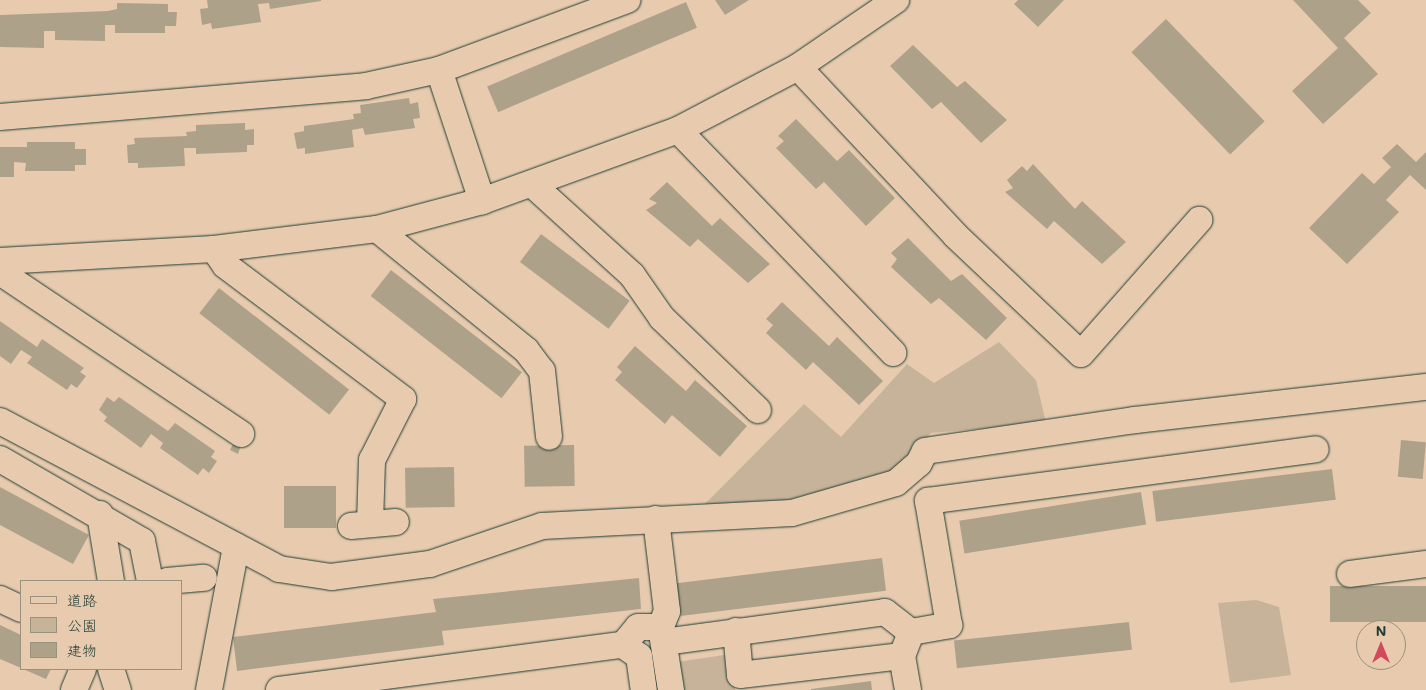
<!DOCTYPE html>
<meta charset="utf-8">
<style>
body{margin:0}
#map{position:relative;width:1426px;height:690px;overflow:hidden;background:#e8cbaf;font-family:Mali,"Klee One",sans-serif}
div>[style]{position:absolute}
.green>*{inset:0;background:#c7b39a}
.building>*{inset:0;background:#aea18a;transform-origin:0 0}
.roads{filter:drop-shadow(0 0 1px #1f3d34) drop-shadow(0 0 1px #1f3d34)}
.minor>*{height:26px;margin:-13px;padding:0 13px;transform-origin:13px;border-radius:13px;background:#e8cbaf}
span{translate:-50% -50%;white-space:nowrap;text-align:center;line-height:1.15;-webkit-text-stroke:5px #e8cbaf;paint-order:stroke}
.legend{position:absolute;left:20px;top:580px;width:162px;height:90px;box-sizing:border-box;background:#e8cbaf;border:1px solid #98927e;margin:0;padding:6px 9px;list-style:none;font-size:15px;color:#1f3d34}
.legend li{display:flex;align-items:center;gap:10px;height:25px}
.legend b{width:25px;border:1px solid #98927e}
.north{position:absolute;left:1356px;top:620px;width:50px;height:50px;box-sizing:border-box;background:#e8cbaf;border:1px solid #98927e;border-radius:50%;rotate:0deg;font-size:14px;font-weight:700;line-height:20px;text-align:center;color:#1f3d34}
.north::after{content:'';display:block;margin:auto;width:18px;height:22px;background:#d1495b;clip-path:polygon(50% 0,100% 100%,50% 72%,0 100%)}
</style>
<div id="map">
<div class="green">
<div style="clip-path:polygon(999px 342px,1036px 380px,1046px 423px,931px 433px,894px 474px,792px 504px,703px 506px,804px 404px,841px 437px,907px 364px,934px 383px)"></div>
<div style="clip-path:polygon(1256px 600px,1279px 607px,1291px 675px,1230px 683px,1218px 603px)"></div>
<div style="clip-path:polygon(731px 654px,735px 690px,681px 690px,677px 662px)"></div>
</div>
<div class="building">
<div style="clip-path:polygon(207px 0,321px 0,321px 1px,270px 9px,269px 3px,258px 4px,261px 22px,212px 29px,211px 23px,202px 25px,200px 9px,208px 8px)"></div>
<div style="clip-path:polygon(715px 0,749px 0,725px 15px)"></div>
<div style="clip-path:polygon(1018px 0,1064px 0,1038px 27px,1014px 4px)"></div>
<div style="clip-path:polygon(1293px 0,1358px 0,1371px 13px,1344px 38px,1378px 74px,1323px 124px,1292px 91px,1338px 48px)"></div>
<div style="left:686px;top:2px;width:28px;height:216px;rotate:67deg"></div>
<div style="clip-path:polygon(117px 3px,168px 4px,168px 12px,177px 12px,176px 26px,165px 26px,165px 33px,115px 33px,115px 25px,105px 25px,105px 41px,55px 40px,55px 31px,44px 31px,44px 48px,0 47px,0 15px,108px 11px,117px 9px)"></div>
<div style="left:1166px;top:19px;width:142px;height:48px;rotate:46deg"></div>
<div style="clip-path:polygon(913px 45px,957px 87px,965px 81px,1007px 120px,981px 143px,941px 102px,932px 109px,890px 66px)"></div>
<div style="clip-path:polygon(409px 98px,410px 104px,418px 102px,420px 118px,413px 119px,415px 128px,365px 135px,363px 128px,352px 130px,354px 147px,305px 154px,305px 148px,297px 149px,294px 133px,304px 131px,304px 126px,354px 119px,353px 114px,361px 113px,360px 105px)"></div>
<div style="clip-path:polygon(796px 119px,837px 161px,849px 150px,895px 198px,866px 226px,824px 182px,816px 189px,776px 148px,784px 141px,778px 136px)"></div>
<div style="clip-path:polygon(245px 123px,245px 130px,254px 129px,254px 145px,247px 145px,247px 152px,196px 154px,196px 148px,184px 148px,185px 166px,138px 168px,138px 163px,128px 163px,127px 145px,135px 144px,134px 138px,187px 136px,186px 132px,196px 131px,196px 125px)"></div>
<div style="clip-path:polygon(27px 142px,75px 142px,75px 149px,86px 149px,86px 165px,75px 165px,75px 171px,25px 171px,26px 163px,14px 162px,14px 177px,0 177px,0 147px,27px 147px)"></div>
<div style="clip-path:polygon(1397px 144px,1416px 162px,1426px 152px,1426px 190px,1410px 175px,1386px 200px,1399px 212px,1347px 264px,1309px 228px,1362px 173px,1374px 184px,1391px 167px,1382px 158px)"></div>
<div style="clip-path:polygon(1033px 164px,1075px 209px,1082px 201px,1126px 242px,1102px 264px,1054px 221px,1047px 229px,1005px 192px,1013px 188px,1007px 180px,1022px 166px,1027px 171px)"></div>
<div style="clip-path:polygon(667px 182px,712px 226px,720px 218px,770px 264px,748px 283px,698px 239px,690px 247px,646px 210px,657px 203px,649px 199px)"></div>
<div style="left:541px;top:234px;width:111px;height:35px;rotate:37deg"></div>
<div style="clip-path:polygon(908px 238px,951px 281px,962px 274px,1007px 318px,986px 340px,939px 298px,931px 304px,891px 267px,897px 259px,891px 253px)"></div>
<div style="left:391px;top:270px;width:166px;height:33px;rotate:38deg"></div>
<div style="left:219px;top:288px;width:165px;height:32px;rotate:38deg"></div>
<div style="clip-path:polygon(782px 302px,829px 346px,837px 337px,883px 381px,859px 405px,813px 362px,806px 370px,766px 333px,773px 325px,766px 319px)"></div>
<div style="clip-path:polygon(0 321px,37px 347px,42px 339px,84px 368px,80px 372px,86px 376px,77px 388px,71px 384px,67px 390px,27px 363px,32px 357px,21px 350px,11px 364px,0 356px)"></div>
<div style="clip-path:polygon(635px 346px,686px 391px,695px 380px,747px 426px,720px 457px,672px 415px,665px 424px,615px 380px,622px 372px,617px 367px)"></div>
<div style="clip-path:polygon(107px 397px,114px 402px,119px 397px,168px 431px,175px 423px,215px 451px,211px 457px,217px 461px,209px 473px,203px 468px,198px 475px,160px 448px,163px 443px,151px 434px,141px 448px,104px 421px,107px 417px,99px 410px)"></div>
<div style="left:1401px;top:440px;width:25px;height:37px;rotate:5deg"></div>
<div style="clip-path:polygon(234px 442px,241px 445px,238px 454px,230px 450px)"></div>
<div style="left:574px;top:445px;width:41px;height:50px;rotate:89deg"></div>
<div style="left:454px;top:467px;width:40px;height:49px;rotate:89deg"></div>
<div style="left:1332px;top:469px;width:31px;height:181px;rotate:83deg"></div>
<div style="left:336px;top:486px;width:42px;height:52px;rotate:90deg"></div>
<div style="clip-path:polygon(0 487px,89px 535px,73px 564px,0 525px)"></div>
<div style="left:1141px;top:492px;width:33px;height:184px;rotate:81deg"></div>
<div style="left:882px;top:558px;width:33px;height:207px;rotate:83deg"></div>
<div style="clip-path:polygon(639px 578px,641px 609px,442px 631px,444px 645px,237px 671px,233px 637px,436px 612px,433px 599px)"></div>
<div style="left:1426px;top:586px;width:36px;height:96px;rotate:90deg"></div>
<div style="left:1129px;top:622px;width:28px;height:176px;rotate:84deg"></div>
<div style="clip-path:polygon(0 625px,21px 635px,21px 668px,0 659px)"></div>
<div style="clip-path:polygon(23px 669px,51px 669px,46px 679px)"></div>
<div style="clip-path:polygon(871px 681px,872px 690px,811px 690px,811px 689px)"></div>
</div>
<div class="roads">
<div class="minor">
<div style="left:798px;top:67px;width:230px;rotate:46.9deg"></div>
<div style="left:955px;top:235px;width:173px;rotate:43.4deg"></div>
<div style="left:1081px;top:354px;width:179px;rotate:-48.6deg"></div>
<div style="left:439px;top:70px;width:138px;rotate:71.8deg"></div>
<div style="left:0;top:117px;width:367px;rotate:-4.8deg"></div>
<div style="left:366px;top:86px;width:75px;rotate:-12.4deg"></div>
<div style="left:439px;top:70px;width:201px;rotate:-20.4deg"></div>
<div style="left:678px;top:130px;width:310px;rotate:46deg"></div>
<div style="left:533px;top:185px;width:134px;rotate:42.3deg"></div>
<div style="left:632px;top:275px;width:52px;rotate:55.1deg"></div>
<div style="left:662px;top:318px;width:133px;rotate:43.8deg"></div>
<div style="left:377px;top:229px;width:192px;rotate:39.1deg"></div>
<div style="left:526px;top:350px;width:26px;rotate:53deg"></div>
<div style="left:542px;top:371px;width:66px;rotate:83.9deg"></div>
<div style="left:214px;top:249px;width:19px;rotate:55deg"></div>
<div style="left:225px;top:265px;width:223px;rotate:37deg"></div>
<div style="left:403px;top:399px;width:68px;rotate:116.9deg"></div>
<div style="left:372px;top:460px;width:64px;rotate:91.8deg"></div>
<div style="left:0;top:261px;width:214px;rotate:-3.2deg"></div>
<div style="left:214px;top:249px;width:164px;rotate:-7deg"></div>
<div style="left:377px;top:229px;width:109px;rotate:-14.9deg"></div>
<div style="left:482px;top:201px;width:208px;rotate:-19.9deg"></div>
<div style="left:678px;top:130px;width:136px;rotate:-27.7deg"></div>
<div style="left:798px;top:67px;width:119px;rotate:-34.4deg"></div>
<div style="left:1px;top:261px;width:13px;rotate:81deg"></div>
<div style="left:3px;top:274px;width:287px;rotate:33.9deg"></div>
<div style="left:0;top:421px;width:316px;rotate:27.9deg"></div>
<div style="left:279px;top:569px;width:53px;rotate:8.7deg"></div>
<div style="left:331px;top:577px;width:100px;rotate:-7.5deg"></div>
<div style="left:430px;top:564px;width:118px;rotate:-18.7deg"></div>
<div style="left:542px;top:526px;width:250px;rotate:-3deg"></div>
<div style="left:792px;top:513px;width:108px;rotate:-16.1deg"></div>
<div style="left:896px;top:483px;width:30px;rotate:-41deg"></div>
<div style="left:919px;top:463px;width:13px;rotate:-63deg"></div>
<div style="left:925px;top:451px;width:212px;rotate:-8.4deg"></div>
<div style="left:1135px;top:420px;width:293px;rotate:-6.5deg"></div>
<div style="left:0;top:459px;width:164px;rotate:30deg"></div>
<div style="left:142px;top:541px;width:41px;rotate:78.7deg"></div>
<div style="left:100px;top:514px;width:68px;rotate:80.7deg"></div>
<div style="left:656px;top:519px;width:93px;rotate:83.2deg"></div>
<div style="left:667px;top:611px;width:17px;rotate:111deg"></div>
<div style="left:661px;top:627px;width:64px;rotate:81deg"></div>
<div style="left:351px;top:526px;width:45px;rotate:-5.1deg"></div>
<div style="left:1350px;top:574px;width:77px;rotate:-7.5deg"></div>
<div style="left:167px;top:581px;width:37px;rotate:-5deg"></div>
<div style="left:0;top:599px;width:23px;rotate:25deg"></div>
<div style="left:736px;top:631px;width:44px;rotate:84.8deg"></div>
<div style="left:740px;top:675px;width:163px;rotate:-6.7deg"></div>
<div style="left:664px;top:642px;width:223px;rotate:-7.7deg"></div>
<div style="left:885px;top:612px;width:33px;rotate:38deg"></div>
<div style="left:623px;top:645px;width:23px;rotate:-50deg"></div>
<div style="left:638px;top:627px;width:23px"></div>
<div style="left:111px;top:669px;width:22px;rotate:72deg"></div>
<div style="left:74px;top:690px;width:23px;rotate:-67deg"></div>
<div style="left:209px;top:690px;width:146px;rotate:-79.3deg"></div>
<div style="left:279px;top:690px;width:347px;rotate:-7.5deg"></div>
<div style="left:623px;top:645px;width:19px;rotate:35deg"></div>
<div style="left:639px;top:656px;width:34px;rotate:82deg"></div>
<div style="left:908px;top:690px;width:35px;rotate:-100deg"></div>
<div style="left:902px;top:656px;width:26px;rotate:-69deg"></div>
<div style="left:911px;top:632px;width:39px;rotate:-10deg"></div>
<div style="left:949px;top:625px;width:126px;rotate:-99.6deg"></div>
<div style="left:928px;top:501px;width:391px;rotate:-7.6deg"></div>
</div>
</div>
<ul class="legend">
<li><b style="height:6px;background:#e8cbaf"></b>道路</li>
<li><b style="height:14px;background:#c7b39a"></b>公園</li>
<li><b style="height:14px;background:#aea18a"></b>建物</li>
</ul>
<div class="north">N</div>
</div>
